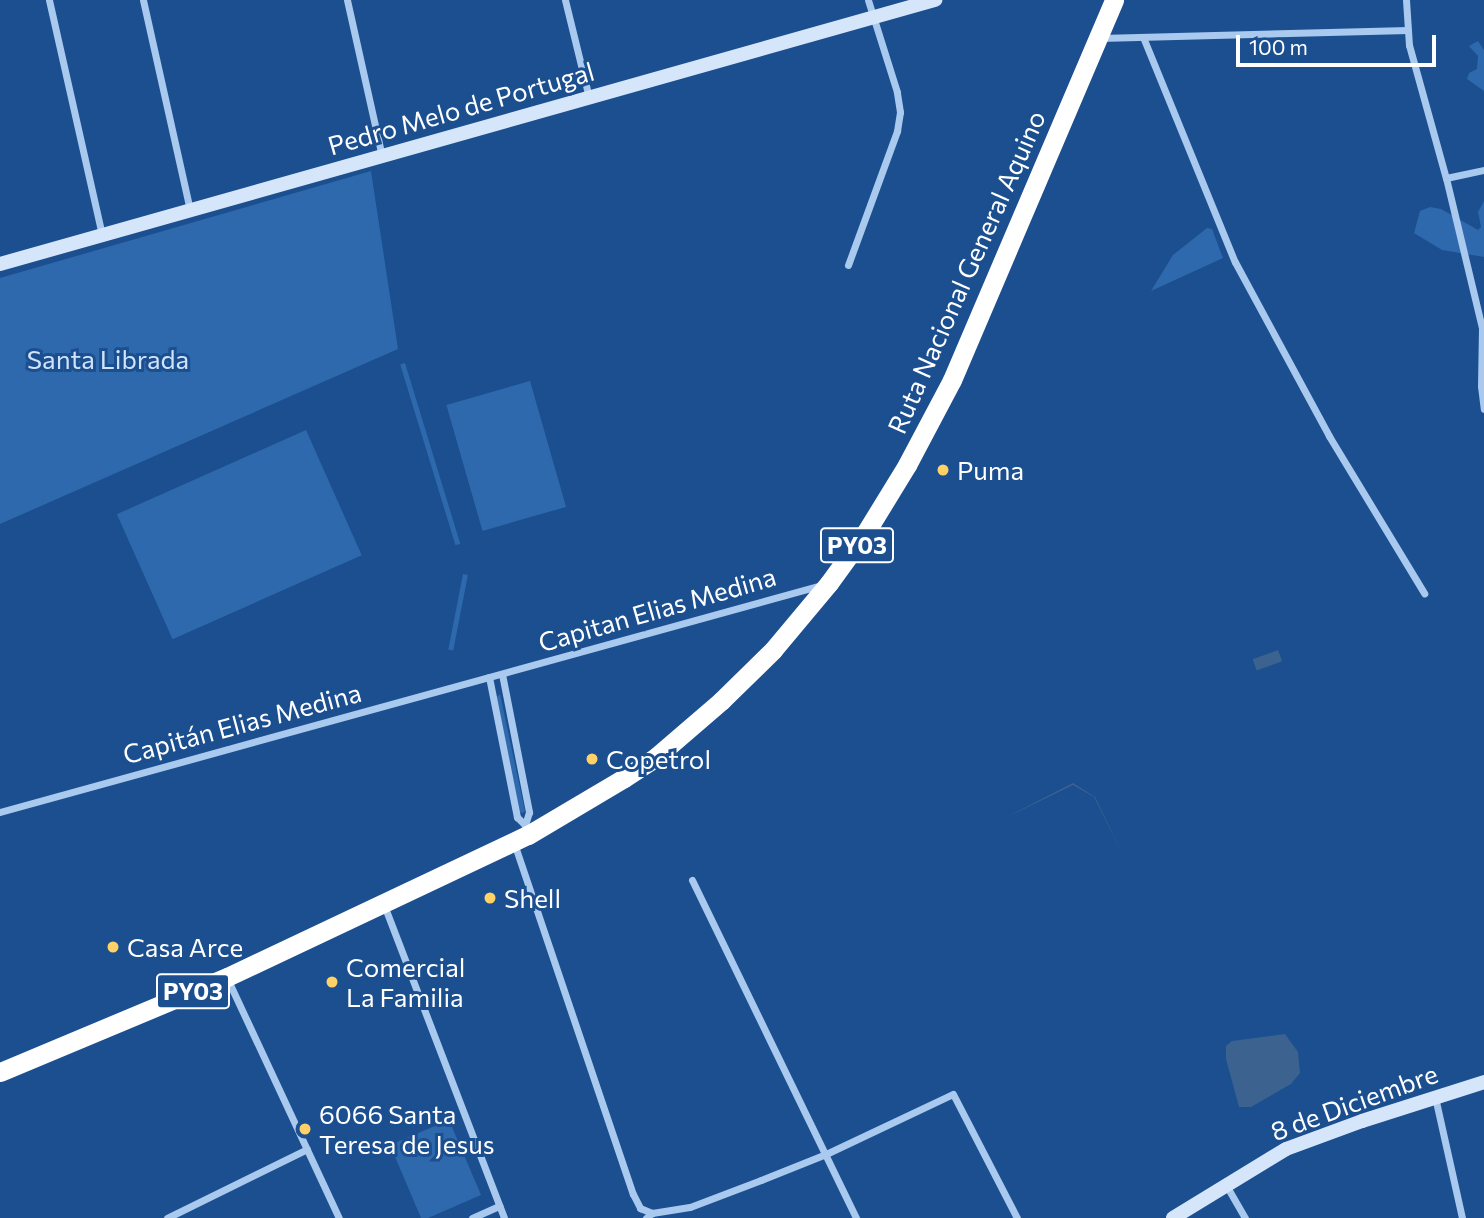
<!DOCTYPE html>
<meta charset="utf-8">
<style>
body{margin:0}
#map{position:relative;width:1484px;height:1218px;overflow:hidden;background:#1b4f8f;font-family:Commissioner,sans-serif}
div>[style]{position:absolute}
.green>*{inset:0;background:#2e69ad;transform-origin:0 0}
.water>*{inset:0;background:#3c6290;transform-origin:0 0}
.street>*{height:7px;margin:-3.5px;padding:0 3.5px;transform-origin:3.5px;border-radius:3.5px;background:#a9c9ee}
.secondary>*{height:14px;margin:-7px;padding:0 7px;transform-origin:7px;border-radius:7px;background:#d6e6fa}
.highway>*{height:19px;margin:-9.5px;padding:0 9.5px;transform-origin:9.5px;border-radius:9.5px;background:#fff}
.dots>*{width:19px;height:19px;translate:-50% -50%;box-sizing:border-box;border:4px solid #1b4f8f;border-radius:50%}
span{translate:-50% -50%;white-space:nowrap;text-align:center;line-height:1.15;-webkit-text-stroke:6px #1b4f8f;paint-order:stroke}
.shield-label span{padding:2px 5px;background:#1b4f8f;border:2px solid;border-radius:5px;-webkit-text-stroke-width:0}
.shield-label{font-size:24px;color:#fff;font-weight:700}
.street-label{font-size:26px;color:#fff}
.park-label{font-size:26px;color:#cfe3fa}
.poi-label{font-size:26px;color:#fff}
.left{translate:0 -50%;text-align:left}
.scale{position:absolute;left:1236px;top:35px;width:200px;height:32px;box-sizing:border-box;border:4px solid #fff;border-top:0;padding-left:9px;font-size:21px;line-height:24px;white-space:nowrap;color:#fff;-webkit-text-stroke:5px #1b4f8f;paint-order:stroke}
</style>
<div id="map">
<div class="green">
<div style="clip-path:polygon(1478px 41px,1484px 50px,1484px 91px,1467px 79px,1469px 73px,1477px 69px,1478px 56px,1469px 46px)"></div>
<div style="clip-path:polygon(371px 171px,398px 349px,0 524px,0 278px)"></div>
<div style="clip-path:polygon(1484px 201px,1484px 257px,1442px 250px,1414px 233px,1420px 211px,1430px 207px,1441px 209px,1478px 230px,1481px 227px,1478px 212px)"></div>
<div style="clip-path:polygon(1207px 228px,1212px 229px,1223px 258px,1151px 291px,1173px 255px)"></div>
<div style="left:405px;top:363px;width:189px;height:5px;rotate:73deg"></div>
<div style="left:530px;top:381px;width:131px;height:87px;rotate:74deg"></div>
<div style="left:306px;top:430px;width:137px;height:207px;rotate:66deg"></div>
<div style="left:463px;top:574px;width:5px;height:77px;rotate:11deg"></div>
<div style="clip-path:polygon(500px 694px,525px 811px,523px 813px,519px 812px,497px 697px)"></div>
<div style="clip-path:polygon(449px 1120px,481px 1195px,428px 1218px,421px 1218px,390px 1145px)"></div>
</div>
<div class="water">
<div style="left:1278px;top:650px;width:12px;height:27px;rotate:70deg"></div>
<div style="clip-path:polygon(1073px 783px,1095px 797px,1125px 859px,1094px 797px,1073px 785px,1007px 817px)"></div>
<div style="clip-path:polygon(1285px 1034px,1298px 1052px,1300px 1073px,1291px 1084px,1251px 1107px,1239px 1107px,1226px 1059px,1226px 1046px,1232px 1041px)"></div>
</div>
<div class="street">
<div style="left:49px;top:0;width:241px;rotate:77.3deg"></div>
<div style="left:143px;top:0;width:215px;rotate:77.4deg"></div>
<div style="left:347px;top:0;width:160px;rotate:77.4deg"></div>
<div style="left:565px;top:0;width:101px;rotate:76.2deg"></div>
<div style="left:1406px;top:0;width:45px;rotate:86.2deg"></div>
<div style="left:1409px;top:45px;width:138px;rotate:74.5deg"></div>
<div style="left:1446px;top:178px;width:154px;rotate:76.5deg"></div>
<div style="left:1482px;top:328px;width:58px;rotate:91deg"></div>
<div style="left:1481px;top:386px;width:23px;rotate:83deg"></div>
<div style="left:1143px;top:37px;width:243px;rotate:67.8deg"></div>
<div style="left:1235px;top:262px;width:198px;rotate:61.6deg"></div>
<div style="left:1329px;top:436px;width:184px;rotate:58.8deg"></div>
<div style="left:1100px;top:38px;width:308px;rotate:-1.5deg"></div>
<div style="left:1446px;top:178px;width:39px;rotate:-12deg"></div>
<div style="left:848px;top:265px;width:143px;rotate:-69.9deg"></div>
<div style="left:897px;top:131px;width:19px;rotate:-81deg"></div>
<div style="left:900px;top:112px;width:20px;rotate:-99deg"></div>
<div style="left:897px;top:92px;width:96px;rotate:-107.5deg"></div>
<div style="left:502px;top:674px;width:141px;rotate:78.9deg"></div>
<div style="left:529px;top:812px;width:14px;rotate:107deg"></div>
<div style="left:489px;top:677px;width:143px;rotate:78.7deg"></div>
<div style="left:517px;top:817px;width:11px;rotate:45deg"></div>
<div style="left:0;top:812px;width:853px;rotate:-15.44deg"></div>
<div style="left:514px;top:843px;width:371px;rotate:71.3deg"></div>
<div style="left:633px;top:1194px;width:16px;rotate:63deg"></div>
<div style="left:640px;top:1208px;width:13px;rotate:23deg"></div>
<div style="left:652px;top:1213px;width:8px;rotate:140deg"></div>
<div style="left:692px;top:880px;width:376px;rotate:64.1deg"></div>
<div style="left:384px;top:905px;width:335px;rotate:69deg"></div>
<div style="left:227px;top:978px;width:265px;rotate:65deg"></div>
<div style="left:1435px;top:1097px;width:124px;rotate:77.4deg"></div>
<div style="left:1226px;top:1185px;width:38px;rotate:60deg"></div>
<div style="left:652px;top:1213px;width:38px;rotate:-9deg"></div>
<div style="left:690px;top:1207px;width:76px;rotate:-20.8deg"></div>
<div style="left:761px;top:1180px;width:70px;rotate:-21.8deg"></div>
<div style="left:826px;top:1154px;width:140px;rotate:-25.3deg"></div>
<div style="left:953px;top:1094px;width:140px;rotate:62.7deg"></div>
<div style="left:167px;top:1218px;width:156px;rotate:-26.2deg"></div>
<div style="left:472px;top:1218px;width:30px;rotate:-24deg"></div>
</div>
<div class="secondary">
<div style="left:0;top:264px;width:972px;rotate:-15.77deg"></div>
<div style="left:1173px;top:1218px;width:132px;rotate:-31.4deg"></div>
<div style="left:1286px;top:1149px;width:81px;rotate:-20.2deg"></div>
<div style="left:1362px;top:1121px;width:128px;rotate:-17.7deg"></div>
</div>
<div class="highway">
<div style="left:0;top:1072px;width:246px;rotate:-22.7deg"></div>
<div style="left:227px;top:977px;width:333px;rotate:-25.3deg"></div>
<div style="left:528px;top:835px;width:112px;rotate:-30.7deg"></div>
<div style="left:624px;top:778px;width:38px;rotate:-33deg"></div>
<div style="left:656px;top:757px;width:86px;rotate:-40.7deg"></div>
<div style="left:721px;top:701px;width:73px;rotate:-44.4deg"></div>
<div style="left:773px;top:650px;width:87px;rotate:-50.1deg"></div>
<div style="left:829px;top:583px;width:63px;rotate:-54deg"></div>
<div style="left:866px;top:532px;width:79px;rotate:-58.5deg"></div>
<div style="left:907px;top:465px;width:96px;rotate:-62.1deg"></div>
<div style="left:952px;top:380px;width:413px;rotate:-66.9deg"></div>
</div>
<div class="dots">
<div style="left:943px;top:470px;background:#ffd166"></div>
<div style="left:592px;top:759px;background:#ffd166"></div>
<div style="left:490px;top:898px;background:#ffd166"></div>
<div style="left:113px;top:947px;background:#ffd166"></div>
<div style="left:332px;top:982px;background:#ffd166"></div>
<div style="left:305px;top:1129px;background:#ffd166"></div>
</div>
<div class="shield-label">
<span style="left:857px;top:545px">PY03</span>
<span style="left:193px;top:991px">PY03</span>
</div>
<div class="street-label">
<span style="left:461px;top:108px;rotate:-16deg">Pedro Melo de Portugal</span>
<span style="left:966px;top:272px;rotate:-66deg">Ruta Nacional General Aquino</span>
<span style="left:657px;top:609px;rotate:-16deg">Capitan Elias Medina</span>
<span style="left:242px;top:723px;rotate:-15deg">Capitán Elias Medina</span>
<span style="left:1354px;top:1102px;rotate:-20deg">8 de Diciembre</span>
</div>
<div class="park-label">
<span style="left:108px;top:359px">Santa Librada</span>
</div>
<div class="poi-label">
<span class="left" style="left:957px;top:470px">Puma</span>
<span class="left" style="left:606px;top:759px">Copetrol</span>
<span class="left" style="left:504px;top:898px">Shell</span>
<span class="left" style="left:127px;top:947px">Casa Arce</span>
<span class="left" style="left:346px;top:982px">Comercial<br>La Familia</span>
<span class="left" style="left:319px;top:1129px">6066 Santa<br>Teresa de Jesus</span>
</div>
<div class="scale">100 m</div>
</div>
